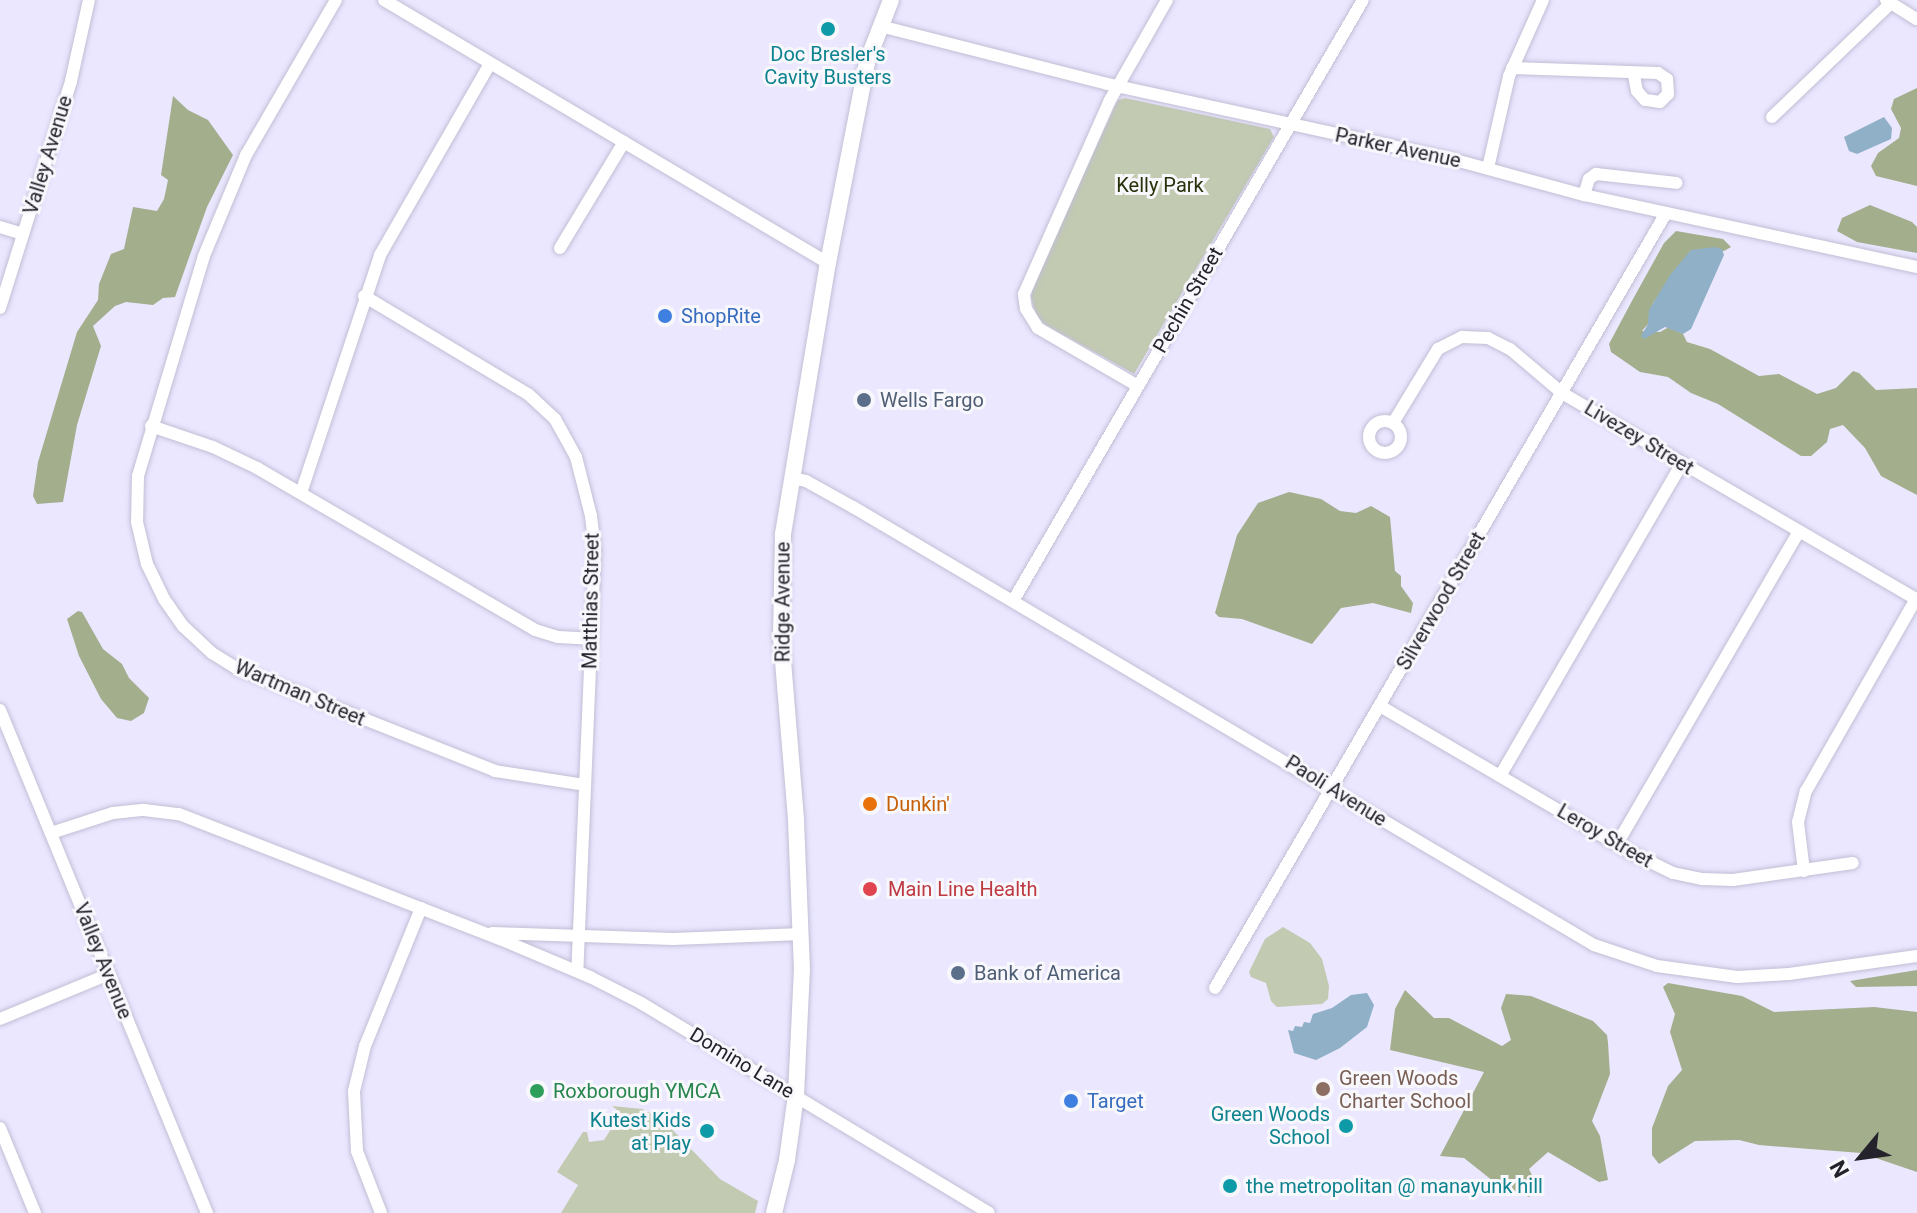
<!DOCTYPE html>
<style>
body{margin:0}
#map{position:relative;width:1917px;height:1213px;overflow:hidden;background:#eae7ff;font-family:Roboto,sans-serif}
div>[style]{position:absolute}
.green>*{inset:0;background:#c2cab2}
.forest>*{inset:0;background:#a3ae8d}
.water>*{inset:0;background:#8fb0c6}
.roads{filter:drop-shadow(0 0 2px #c1bed5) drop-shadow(0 0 2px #c1bed5)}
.minor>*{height:12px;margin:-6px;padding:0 6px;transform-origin:6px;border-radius:6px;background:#fff}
.minor>.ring{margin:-6px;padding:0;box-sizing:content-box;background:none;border:12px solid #fff;border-radius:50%}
.major>*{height:16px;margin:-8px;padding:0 8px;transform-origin:8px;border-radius:8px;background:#fff}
.dots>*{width:22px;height:22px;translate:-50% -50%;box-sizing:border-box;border:4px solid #f8f7fc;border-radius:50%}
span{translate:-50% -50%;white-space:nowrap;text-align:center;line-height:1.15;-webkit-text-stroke:6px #f8f7fc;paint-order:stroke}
.culture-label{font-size:20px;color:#0d838f}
.right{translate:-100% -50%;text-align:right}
.left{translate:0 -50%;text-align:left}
.street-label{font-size:20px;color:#24232c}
.park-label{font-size:20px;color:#28320a}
.shop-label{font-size:20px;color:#366cbe}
.service-label{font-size:20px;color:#4e5e75}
.food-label{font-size:20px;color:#c56008}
.health-label{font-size:20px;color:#be3a42}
.education-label{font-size:20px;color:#785e54}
.leisure-label{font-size:20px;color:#27864d}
.north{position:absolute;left:1821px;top:1117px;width:80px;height:80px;-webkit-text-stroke:6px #f8f7fc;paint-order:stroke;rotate:241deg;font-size:22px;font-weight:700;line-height:32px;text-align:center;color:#24232c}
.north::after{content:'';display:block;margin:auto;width:28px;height:36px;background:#24232c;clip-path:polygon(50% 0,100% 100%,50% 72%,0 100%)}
</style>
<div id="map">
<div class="green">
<div style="clip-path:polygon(1125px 98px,1270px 129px,1274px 137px,1134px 374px,1046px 325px,1037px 317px,1031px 298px,1034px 282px,1115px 106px,1118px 100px)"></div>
<div style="clip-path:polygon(1283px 927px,1310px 943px,1322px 959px,1329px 986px,1328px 999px,1322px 1004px,1277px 1007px,1271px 1001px,1266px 983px,1251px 977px,1249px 972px,1265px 939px)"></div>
<div style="clip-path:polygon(612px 1106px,642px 1109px,662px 1119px,720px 1179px,758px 1201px,755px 1213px,561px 1213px,578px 1185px,557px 1172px,583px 1132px,587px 1132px,589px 1142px,604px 1140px,621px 1113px)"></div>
</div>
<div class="forest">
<div style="clip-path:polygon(1917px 88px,1917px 186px,1876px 176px,1871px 166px,1878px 153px,1899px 138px,1901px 128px,1891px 109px,1894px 99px)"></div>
<div style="clip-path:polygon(173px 96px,188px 110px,208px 120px,233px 155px,207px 207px,175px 297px,163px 298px,153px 305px,126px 302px,115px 306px,93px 326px,101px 346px,77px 425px,63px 502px,37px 504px,33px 496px,38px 462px,77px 332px,98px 300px,99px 284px,111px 254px,124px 249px,133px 207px,157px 211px,164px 199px,168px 180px,161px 175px)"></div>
<div style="clip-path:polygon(1870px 205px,1912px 222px,1917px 227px,1917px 253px,1857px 242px,1837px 231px,1842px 218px)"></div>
<div style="clip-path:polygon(1676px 231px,1723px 239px,1731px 247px,1724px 251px,1691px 250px,1653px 303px,1648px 324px,1642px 331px,1660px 332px,1669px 327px,1683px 334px,1687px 342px,1710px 349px,1759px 376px,1779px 374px,1817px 394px,1836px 388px,1853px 371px,1859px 373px,1876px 390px,1917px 388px,1917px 495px,1881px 476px,1865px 448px,1843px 425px,1830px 429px,1827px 442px,1811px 456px,1801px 456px,1718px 404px,1691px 393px,1668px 377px,1640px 372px,1611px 352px,1609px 344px,1633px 299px,1664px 243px)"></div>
<div style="clip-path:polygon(1289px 492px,1321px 499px,1340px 511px,1356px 513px,1371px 506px,1390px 517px,1395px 571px,1401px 576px,1401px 586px,1413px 603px,1411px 613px,1373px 603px,1341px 608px,1312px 644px,1242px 619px,1219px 617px,1215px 613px,1237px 535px,1258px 503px)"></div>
<div style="clip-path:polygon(78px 611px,82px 612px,103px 649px,122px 664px,129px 678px,149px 698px,144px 713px,131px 721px,117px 718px,101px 699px,79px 656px,67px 619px)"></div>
<div style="clip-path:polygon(1917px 970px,1917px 986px,1856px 987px,1850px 981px)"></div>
<div style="clip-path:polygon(1668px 983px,1742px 996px,1774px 1012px,1874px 1007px,1917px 1012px,1917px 1172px,1861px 1153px,1759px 1145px,1739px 1140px,1695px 1141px,1659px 1164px,1652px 1155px,1652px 1128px,1668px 1086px,1682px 1070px,1670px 1032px,1675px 1014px,1663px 987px)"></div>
<div style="clip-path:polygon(1405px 990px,1434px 1018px,1449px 1018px,1502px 1046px,1511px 1040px,1501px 1008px,1506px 994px,1531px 996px,1593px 1021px,1607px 1035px,1608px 1043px,1610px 1074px,1592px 1121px,1600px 1136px,1608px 1180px,1599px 1182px,1548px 1152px,1529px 1169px,1537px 1186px,1537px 1191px,1529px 1197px,1493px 1181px,1464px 1158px,1440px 1156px,1484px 1072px,1390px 1050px,1395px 1009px)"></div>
</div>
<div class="water">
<div style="clip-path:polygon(1884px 117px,1892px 128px,1891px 139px,1857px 154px,1849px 151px,1844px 137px)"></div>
<div style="clip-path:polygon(1715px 247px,1722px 249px,1724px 255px,1691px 329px,1683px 334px,1665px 327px,1644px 339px,1641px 336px,1648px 324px,1649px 310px,1670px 275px,1691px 250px)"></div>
<div style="clip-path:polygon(1367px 993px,1374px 1005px,1367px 1027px,1340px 1048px,1316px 1060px,1294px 1053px,1288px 1030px,1293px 1031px,1295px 1026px,1302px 1027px,1304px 1022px,1310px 1023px,1313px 1014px,1332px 1008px,1351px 995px)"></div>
</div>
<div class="roads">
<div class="minor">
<div style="left:336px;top:0;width:179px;rotate:120.1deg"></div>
<div style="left:246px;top:155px;width:109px;rotate:112.6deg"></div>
<div style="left:204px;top:256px;width:230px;rotate:106.7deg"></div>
<div style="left:138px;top:476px;width:46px;rotate:91.2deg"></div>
<div style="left:137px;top:522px;width:43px;rotate:76.6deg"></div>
<div style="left:147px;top:564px;width:39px;rotate:64deg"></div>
<div style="left:164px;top:599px;width:33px;rotate:55deg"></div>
<div style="left:183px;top:626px;width:40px;rotate:43deg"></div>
<div style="left:212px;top:653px;width:31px;rotate:32deg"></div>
<div style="left:238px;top:669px;width:277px;rotate:21.6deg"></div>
<div style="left:495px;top:771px;width:91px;rotate:8.8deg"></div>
<div style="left:384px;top:0;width:516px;rotate:30.64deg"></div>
<div style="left:1886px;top:0;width:36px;rotate:32deg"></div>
<div style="left:880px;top:26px;width:234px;rotate:14.3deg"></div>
<div style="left:1107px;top:84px;width:353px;rotate:12.3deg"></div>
<div style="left:1452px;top:159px;width:137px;rotate:15.3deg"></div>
<div style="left:1584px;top:195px;width:341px;rotate:12.2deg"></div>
<div style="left:1512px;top:68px;width:146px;rotate:2deg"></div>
<div style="left:1658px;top:73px;width:11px;rotate:34deg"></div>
<div style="left:1667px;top:79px;width:15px;rotate:86deg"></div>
<div style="left:1668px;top:94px;width:11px;rotate:135deg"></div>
<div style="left:1660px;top:102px;width:15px;rotate:-172deg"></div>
<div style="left:1645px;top:100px;width:12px;rotate:-132deg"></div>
<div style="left:1637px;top:91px;width:16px;rotate:-101deg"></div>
<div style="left:1772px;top:117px;width:165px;rotate:-43.8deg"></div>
<div style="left:1488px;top:168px;width:94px;rotate:-77.1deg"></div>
<div style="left:1509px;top:76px;width:83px;rotate:-65.9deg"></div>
<div style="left:1584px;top:195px;width:17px;rotate:-73deg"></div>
<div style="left:1589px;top:179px;width:9px;rotate:-36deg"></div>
<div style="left:1596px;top:174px;width:81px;rotate:6.3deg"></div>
<div style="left:0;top:227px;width:24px;rotate:17deg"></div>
<div style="left:560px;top:248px;width:124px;rotate:-58.9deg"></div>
<div style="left:364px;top:296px;width:191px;rotate:30.9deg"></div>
<div style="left:528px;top:394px;width:37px;rotate:43deg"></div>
<div style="left:555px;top:419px;width:43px;rotate:61.1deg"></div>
<div style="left:576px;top:457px;width:61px;rotate:75.7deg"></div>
<div style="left:591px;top:516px;width:33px;rotate:83deg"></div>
<div style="left:595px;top:549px;width:422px;rotate:92.4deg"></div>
<div style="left:0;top:308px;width:238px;rotate:-72.6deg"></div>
<div style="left:71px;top:81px;width:83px;rotate:-77.5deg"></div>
<div style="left:1138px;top:386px;width:116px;rotate:-149.9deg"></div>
<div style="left:1038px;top:328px;width:22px;rotate:-122deg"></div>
<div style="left:1026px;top:309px;width:15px;rotate:-98deg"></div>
<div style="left:1024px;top:294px;width:212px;rotate:-66.1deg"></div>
<div style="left:1110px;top:100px;width:115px;rotate:-60.3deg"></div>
<div class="ring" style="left:1369px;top:421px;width:20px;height:20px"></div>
<div style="left:1393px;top:423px;width:87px;rotate:-58.7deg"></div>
<div style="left:1438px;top:349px;width:27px;rotate:-27deg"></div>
<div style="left:1462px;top:337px;width:26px;rotate:2deg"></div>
<div style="left:1488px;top:338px;width:25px;rotate:27deg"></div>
<div style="left:1510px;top:349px;width:68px;rotate:40.2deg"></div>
<div style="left:1562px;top:393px;width:411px;rotate:30.2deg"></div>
<div style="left:151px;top:426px;width:65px;rotate:18.7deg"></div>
<div style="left:213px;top:447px;width:49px;rotate:25.5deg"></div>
<div style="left:257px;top:468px;width:322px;rotate:30.2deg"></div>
<div style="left:535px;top:630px;width:24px;rotate:17deg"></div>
<div style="left:558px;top:637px;width:33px;rotate:3deg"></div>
<div style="left:791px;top:478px;width:15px;rotate:11deg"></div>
<div style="left:806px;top:481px;width:54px;rotate:29deg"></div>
<div style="left:853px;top:507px;width:861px;rotate:30.59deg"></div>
<div style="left:1594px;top:945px;width:66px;rotate:18.4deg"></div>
<div style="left:1657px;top:966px;width:81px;rotate:7.8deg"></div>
<div style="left:1737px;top:977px;width:52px;rotate:-3.3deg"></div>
<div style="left:1789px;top:974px;width:129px;rotate:-8deg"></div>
<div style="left:301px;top:493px;width:251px;rotate:-71.6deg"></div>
<div style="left:380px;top:255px;width:220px;rotate:-60.1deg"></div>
<div style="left:1013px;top:601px;width:695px;rotate:-59.79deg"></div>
<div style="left:1380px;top:706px;width:290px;rotate:30.3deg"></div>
<div style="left:1630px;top:852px;width:48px;rotate:26deg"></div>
<div style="left:1673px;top:873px;width:30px;rotate:12deg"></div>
<div style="left:1702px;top:879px;width:31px;rotate:2deg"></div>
<div style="left:1733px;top:880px;width:121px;rotate:-8.1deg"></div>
<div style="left:0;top:710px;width:544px;rotate:67.63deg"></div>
<div style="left:1500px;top:776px;width:362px;rotate:-59.8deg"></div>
<div style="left:51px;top:833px;width:65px;rotate:-17.9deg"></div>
<div style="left:113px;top:813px;width:31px;rotate:-6deg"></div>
<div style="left:144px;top:810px;width:35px;rotate:7deg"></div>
<div style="left:179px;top:814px;width:344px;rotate:21.3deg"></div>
<div style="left:500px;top:939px;width:98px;rotate:22.9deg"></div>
<div style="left:590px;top:977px;width:57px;rotate:27deg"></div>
<div style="left:641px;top:1003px;width:406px;rotate:31.1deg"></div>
<div style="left:1617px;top:844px;width:362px;rotate:-59.8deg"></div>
<div style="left:1804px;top:871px;width:49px;rotate:-97deg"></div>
<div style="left:1798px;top:822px;width:32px;rotate:-76deg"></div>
<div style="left:1806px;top:791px;width:221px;rotate:-60.2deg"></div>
<div style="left:492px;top:933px;width:181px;rotate:1.9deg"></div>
<div style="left:673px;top:939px;width:129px;rotate:-2.2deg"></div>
<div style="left:1215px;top:988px;width:897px;rotate:-59.8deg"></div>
<div style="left:0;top:1019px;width:118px;rotate:-22.4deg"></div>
<div style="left:0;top:1128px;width:92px;rotate:67.6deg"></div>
<div style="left:381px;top:1213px;width:66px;rotate:-111.2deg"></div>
<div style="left:357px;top:1151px;width:60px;rotate:-92.9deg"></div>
<div style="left:354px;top:1091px;width:46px;rotate:-76.3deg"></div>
<div style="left:365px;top:1046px;width:149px;rotate:-67.9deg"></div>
</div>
<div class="major">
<div style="left:774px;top:1213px;width:55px;rotate:-76.2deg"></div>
<div style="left:787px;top:1160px;width:66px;rotate:-82.1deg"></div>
<div style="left:796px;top:1095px;width:125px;rotate:-87.3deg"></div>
<div style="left:802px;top:970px;width:151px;rotate:-92.3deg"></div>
<div style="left:796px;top:819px;width:182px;rotate:-94.7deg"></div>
<div style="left:781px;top:638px;width:104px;rotate:-88.9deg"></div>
<div style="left:783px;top:534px;width:275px;rotate:-80.6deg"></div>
<div style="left:828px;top:263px;width:205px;rotate:-79deg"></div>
<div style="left:867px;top:62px;width:66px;rotate:-68.8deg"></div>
</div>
</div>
<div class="dots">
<div style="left:828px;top:29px;background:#0f9aa8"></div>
<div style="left:665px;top:316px;background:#3f7fe0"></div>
<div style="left:864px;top:400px;background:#5c6f8a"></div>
<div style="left:870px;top:804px;background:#e8710a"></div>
<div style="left:870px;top:889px;background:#e0444e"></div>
<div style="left:958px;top:973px;background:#5c6f8a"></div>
<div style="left:1323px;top:1089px;background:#8d6e63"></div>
<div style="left:537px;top:1091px;background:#2e9e5b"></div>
<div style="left:1071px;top:1101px;background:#3f7fe0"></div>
<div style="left:1346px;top:1126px;background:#0f9aa8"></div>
<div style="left:707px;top:1131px;background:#0f9aa8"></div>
<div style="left:1230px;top:1186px;background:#0f9aa8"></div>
</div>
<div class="culture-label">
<span style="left:828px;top:66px">Doc Bresler's<br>Cavity Busters</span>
<span class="right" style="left:1330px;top:1126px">Green Woods<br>School</span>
<span class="right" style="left:691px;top:1132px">Kutest Kids<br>at Play</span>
<span class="left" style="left:1246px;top:1186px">the metropolitan @ manayunk hill</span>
</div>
<div class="street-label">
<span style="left:1398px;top:148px;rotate:12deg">Parker Avenue</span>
<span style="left:48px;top:155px;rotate:-73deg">Valley Avenue</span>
<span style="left:1188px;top:300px;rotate:-60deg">Pechin Street</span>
<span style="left:1639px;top:438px;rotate:31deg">Livezey Street</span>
<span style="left:591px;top:601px;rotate:-89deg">Matthias Street</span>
<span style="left:1441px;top:601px;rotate:-60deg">Silverwood Street</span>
<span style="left:783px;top:602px;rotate:-90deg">Ridge Avenue</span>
<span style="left:300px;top:693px;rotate:23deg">Wartman Street</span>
<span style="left:1336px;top:791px;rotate:32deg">Paoli Avenue</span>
<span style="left:1605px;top:836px;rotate:30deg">Leroy Street</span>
<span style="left:103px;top:961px;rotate:68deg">Valley Avenue</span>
<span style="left:742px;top:1063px;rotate:31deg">Domino Lane</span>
</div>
<div class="park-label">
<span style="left:1160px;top:185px">Kelly Park</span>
</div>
<div class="shop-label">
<span class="left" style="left:681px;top:316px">ShopRite</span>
<span class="left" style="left:1087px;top:1101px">Target</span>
</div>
<div class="service-label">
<span class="left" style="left:880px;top:400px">Wells Fargo</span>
<span class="left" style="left:974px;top:973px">Bank of America</span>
</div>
<div class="food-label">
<span class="left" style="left:886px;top:804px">Dunkin'</span>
</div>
<div class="health-label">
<span class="left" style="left:888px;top:889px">Main Line Health</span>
</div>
<div class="education-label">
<span class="left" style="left:1339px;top:1090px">Green Woods<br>Charter School</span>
</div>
<div class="leisure-label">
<span class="left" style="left:553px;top:1091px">Roxborough YMCA</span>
</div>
<div class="north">N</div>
</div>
